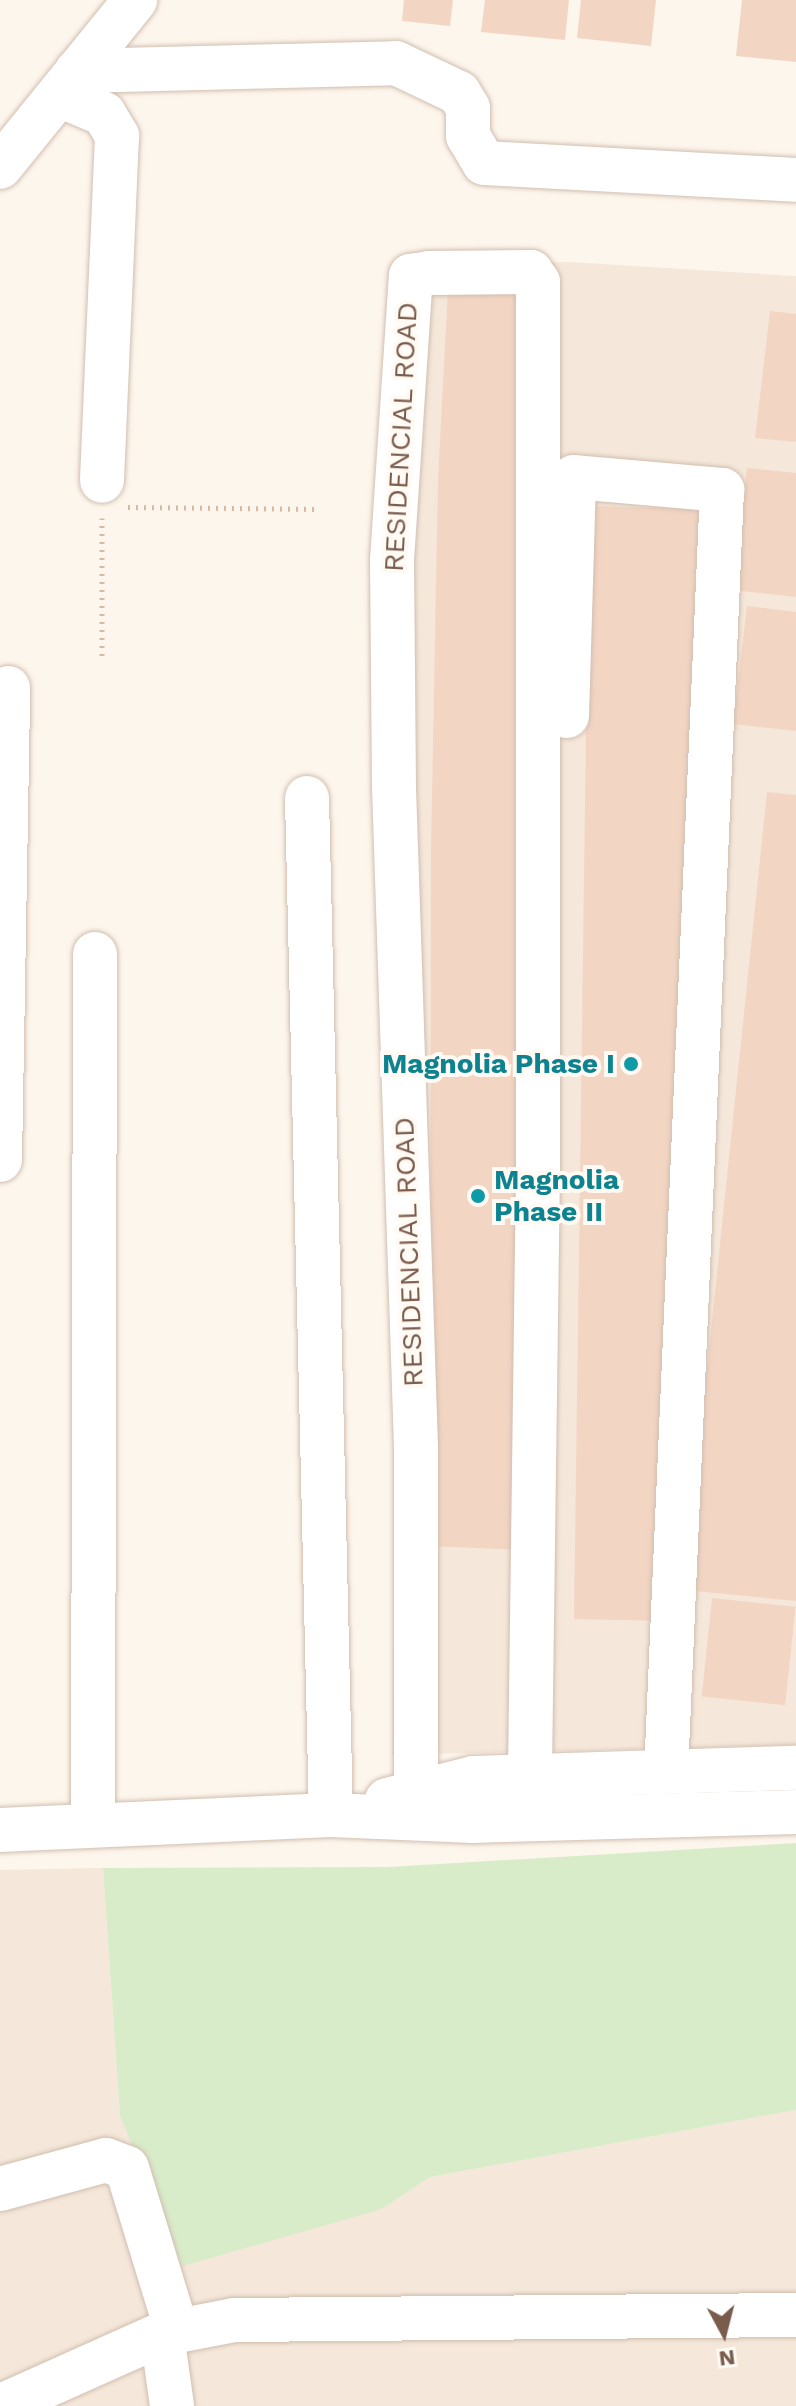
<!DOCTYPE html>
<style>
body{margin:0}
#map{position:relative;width:796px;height:2406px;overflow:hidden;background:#fdf6ec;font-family:"Work Sans",sans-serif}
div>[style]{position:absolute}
.residential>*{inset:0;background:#f5e8da}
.green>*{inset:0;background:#d8ecc9}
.building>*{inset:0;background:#f3d5c3;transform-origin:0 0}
.path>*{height:5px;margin-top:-2.5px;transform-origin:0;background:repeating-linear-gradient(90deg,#d9b8a5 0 2px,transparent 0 8px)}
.roads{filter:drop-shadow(0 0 2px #d1beb0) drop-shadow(0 0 2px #d1beb0)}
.minor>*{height:44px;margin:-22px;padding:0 22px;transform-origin:22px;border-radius:22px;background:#fff}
.dots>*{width:22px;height:22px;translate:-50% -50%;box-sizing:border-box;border:4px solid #fffaf3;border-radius:50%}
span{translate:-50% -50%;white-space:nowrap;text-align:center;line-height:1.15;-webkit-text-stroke:8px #fffaf3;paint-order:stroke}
.street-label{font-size:28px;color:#7a5c4d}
.culture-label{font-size:28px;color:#0d838f;font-weight:700}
.right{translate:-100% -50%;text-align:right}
.left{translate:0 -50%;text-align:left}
.north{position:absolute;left:684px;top:2294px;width:80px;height:80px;-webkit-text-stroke:6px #fffaf3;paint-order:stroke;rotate:173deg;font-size:22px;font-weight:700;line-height:32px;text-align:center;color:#7a5c4d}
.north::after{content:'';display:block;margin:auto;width:28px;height:36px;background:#7a5c4d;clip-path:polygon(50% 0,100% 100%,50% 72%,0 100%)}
</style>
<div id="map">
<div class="residential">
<div style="clip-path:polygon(569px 262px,796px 276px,796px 1745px,392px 1755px,404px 759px,393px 264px)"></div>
<div style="clip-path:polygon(103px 1868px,120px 2116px,382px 2209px,430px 2177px,796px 2110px,796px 2406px,0 2406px,0 1870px)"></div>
</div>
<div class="green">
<div style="clip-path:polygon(796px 1843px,796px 2110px,430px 2177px,382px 2209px,183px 2266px,120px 2116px,103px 1868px,389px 1867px)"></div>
</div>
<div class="building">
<div style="clip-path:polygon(404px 0,453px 0,450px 26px,402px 21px)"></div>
<div style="clip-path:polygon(485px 0,569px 0,565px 40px,481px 32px)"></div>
<div style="clip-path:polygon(581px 0,656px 0,651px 46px,577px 38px)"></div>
<div style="clip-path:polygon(742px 0,796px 0,796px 62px,736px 56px)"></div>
<div style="clip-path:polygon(535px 286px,521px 1550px,430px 1546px,431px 847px,438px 479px,448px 289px)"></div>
<div style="clip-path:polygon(770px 311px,796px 314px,796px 442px,755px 438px)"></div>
<div style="clip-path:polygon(747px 468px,796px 473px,796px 597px,733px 590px)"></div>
<div style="clip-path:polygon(589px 506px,699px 509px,664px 1621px,574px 1619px)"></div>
<div style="clip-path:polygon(747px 606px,796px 612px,796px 731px,733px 724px)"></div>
<div style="clip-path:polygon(767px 792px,796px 795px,796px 1601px,684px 1590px)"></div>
<div style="left:712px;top:1598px;width:84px;height:99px;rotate:6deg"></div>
</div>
<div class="path">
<div style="left:128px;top:507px;width:188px;rotate:0.6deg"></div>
<div style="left:102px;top:518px;width:140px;rotate:90deg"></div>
</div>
<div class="roads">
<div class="minor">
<div style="left:77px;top:71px;width:319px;rotate:-1.4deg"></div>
<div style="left:396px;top:63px;width:70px;rotate:25.5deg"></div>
<div style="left:459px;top:93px;width:17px;rotate:59deg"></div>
<div style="left:468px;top:108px;width:28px;rotate:90deg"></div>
<div style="left:468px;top:136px;width:31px;rotate:59deg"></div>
<div style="left:484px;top:163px;width:312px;rotate:3.1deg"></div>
<div style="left:59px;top:95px;width:49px;rotate:22.9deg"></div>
<div style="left:104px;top:114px;width:26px;rotate:59deg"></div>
<div style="left:117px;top:136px;width:345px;rotate:92.5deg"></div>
<div style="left:0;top:167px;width:215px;rotate:-51deg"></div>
<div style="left:567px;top:716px;width:239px;rotate:-88.3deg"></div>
<div style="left:574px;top:477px;width:149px;rotate:5deg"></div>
<div style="left:722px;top:490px;width:1282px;rotate:92.5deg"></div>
<div style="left:307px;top:798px;width:1017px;rotate:88.65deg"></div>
<div style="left:0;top:1160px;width:472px;rotate:-89deg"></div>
<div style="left:416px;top:1793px;width:346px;rotate:-90deg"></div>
<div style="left:416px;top:1447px;width:659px;rotate:-91.91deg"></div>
<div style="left:394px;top:788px;width:228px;rotate:-90.5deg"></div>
<div style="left:392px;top:560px;width:285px;rotate:-86.2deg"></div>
<div style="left:411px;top:276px;width:18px;rotate:-9deg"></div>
<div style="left:429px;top:273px;width:102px;rotate:-0.6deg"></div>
<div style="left:531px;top:272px;width:12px;rotate:55deg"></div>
<div style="left:538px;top:282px;width:886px;rotate:90deg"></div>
<div style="left:538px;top:1168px;width:607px;rotate:90.76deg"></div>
<div style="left:387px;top:1800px;width:89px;rotate:-14.3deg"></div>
<div style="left:473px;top:1778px;width:323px;rotate:-1.8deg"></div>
<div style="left:93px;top:1822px;width:868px;rotate:-89.87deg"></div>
<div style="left:0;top:1830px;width:331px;rotate:-2.6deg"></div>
<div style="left:331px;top:1815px;width:142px;rotate:2.4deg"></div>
<div style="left:473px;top:1821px;width:323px;rotate:-1.6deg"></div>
<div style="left:0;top:2189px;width:110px;rotate:-15.3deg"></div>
<div style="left:106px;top:2160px;width:22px;rotate:21deg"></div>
<div style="left:127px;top:2168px;width:171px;rotate:73deg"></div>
<div style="left:162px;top:2334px;width:73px;rotate:82.1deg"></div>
<div style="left:1px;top:2406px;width:176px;rotate:-24.1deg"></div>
<div style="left:162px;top:2334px;width:73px;rotate:-11deg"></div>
<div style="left:234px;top:2320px;width:562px;rotate:-0.51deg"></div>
</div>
</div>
<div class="dots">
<div style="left:631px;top:1064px;background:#0f9aa8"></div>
<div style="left:478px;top:1196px;background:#0f9aa8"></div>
</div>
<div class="street-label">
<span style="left:401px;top:437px;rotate:-87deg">RESIDENCIAL ROAD</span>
<span style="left:409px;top:1252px;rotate:-92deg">RESIDENCIAL ROAD</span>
</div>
<div class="culture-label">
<span class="right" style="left:615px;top:1064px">Magnolia Phase I</span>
<span class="left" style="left:494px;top:1196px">Magnolia<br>Phase II</span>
</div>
<div class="north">N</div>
</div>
